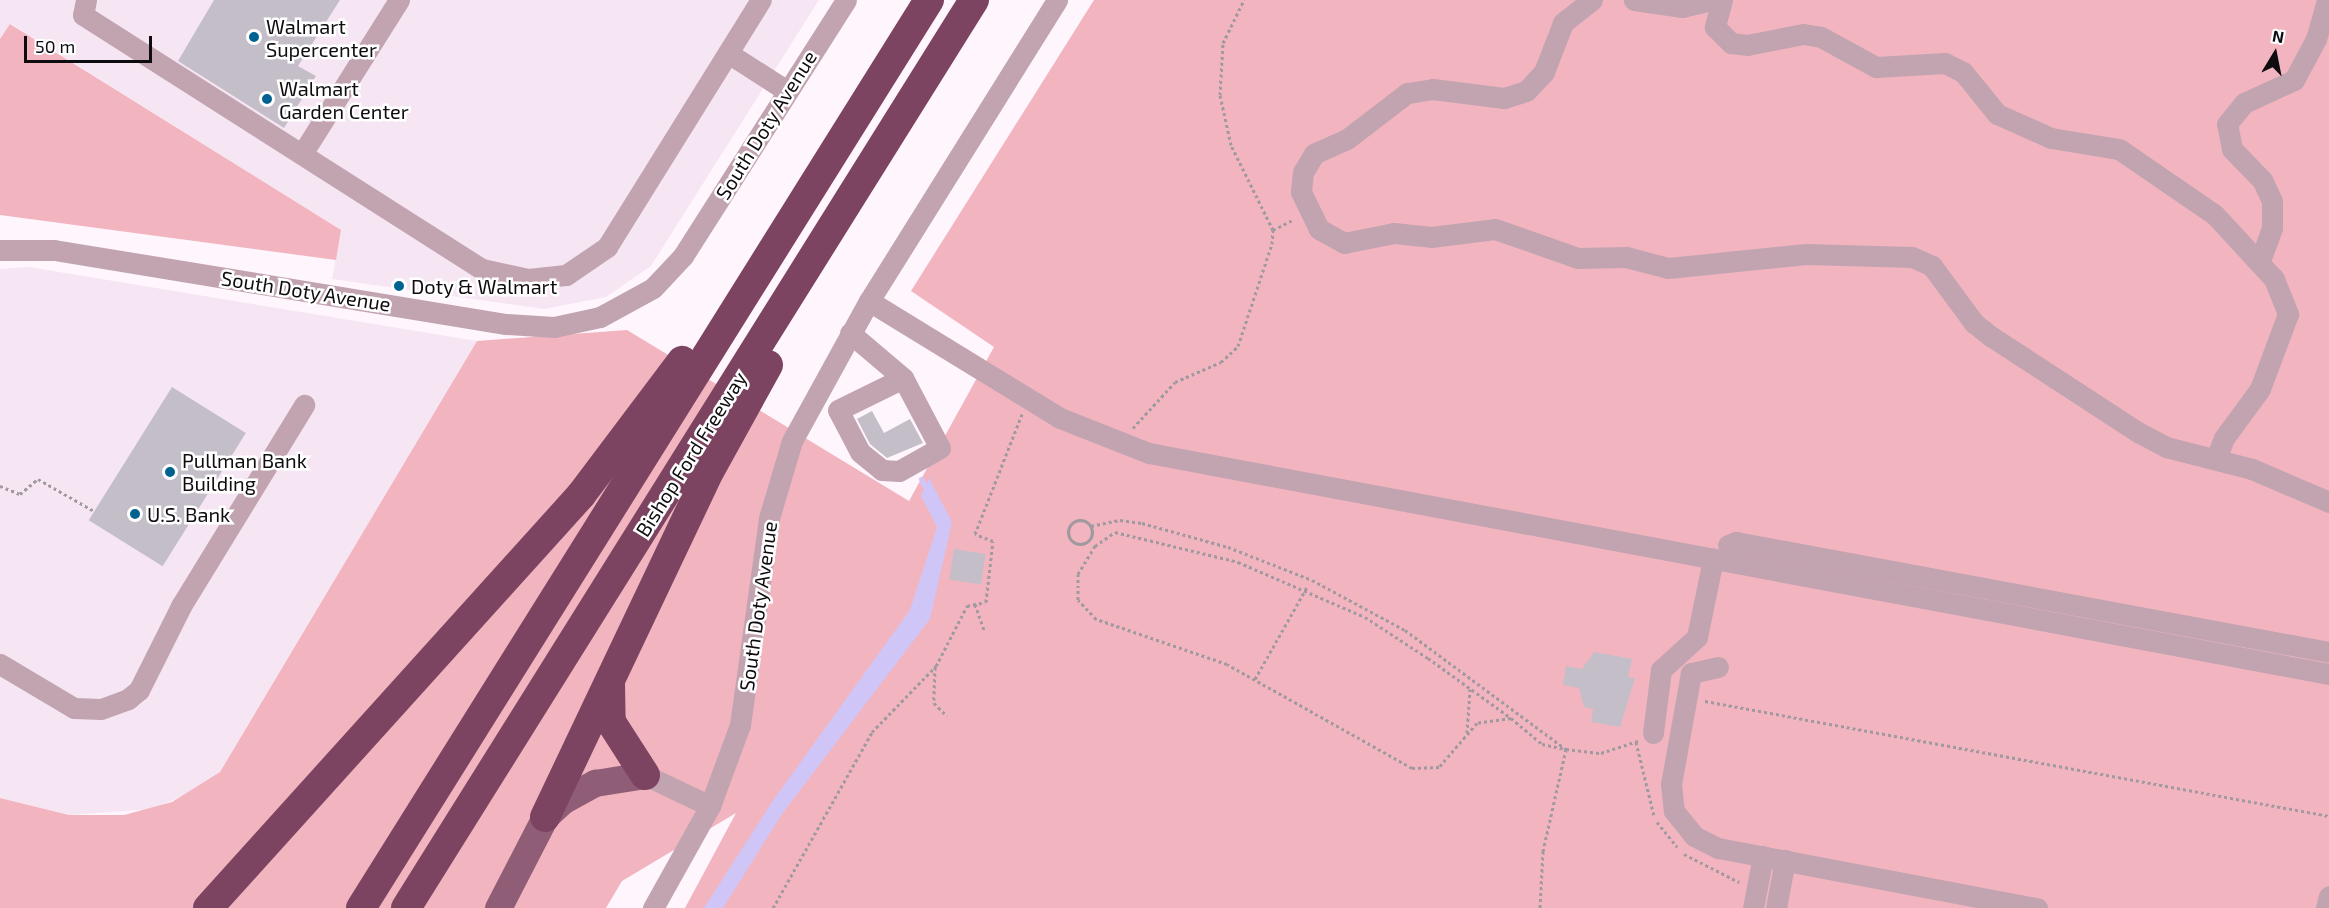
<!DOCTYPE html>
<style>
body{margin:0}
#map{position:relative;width:2329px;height:908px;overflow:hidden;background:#fff5fd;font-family:"Exo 2",sans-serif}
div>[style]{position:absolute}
.built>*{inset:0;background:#f6e6f3}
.green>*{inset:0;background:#f2b5c0}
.water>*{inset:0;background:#cfc5f7}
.stream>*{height:5px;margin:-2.5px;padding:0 2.5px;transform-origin:2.5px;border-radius:2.5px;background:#cfc5f7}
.building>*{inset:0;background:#c4bec8;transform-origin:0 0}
.path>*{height:3px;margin-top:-1.5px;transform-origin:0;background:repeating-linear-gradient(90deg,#a0999f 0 3px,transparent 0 6px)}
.path>.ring{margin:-1.5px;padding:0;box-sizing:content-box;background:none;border:3px solid #a0999f;border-radius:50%}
.minor>*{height:21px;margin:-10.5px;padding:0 10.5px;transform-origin:10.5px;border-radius:10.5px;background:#c2a4b1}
.major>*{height:27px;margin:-13.5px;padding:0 13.5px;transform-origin:13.5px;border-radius:13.5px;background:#905d76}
.highway>*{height:30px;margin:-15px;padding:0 15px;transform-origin:15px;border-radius:15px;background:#7d4461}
.dots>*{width:16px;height:16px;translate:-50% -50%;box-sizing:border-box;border:3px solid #fff;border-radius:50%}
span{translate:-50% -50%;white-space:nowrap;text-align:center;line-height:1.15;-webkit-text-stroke:5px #fff;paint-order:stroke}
.poi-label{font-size:20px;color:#0f0c0f}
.left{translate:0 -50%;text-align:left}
.street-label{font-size:20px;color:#0f0c0f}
.north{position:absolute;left:2245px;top:24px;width:60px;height:60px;-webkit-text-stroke:4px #fff;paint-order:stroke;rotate:10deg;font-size:16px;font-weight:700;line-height:24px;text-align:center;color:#0f0c0f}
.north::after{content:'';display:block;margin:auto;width:21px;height:27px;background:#0f0c0f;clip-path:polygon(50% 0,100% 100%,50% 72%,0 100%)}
.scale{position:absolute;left:24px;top:36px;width:128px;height:27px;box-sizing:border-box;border:3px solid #0f0c0f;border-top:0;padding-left:8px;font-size:18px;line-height:21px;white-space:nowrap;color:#0f0c0f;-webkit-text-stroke:4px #fff;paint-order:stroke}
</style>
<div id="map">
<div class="built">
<div style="clip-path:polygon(0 0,819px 0,651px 266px,606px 297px,544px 309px,332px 279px,341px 230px,11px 24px,0 39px)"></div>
<div style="clip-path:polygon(29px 267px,477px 341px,220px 772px,194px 791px,152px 809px,69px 815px,0 798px,0 269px)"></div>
</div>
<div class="green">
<div style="clip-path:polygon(1094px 0,2329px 0,2329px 908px,685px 908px,736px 813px,622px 881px,606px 908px,0 908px,0 798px,69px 815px,124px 815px,172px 802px,220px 772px,477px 341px,627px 330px,909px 501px,994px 347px,911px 291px)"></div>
<div style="clip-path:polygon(10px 24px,341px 230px,336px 260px,0 215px,0 39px)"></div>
</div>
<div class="water">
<div style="clip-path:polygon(929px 478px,952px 522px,930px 619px,782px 814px,723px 908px,704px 908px,772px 802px,910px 610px,937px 527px,921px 496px)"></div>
</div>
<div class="stream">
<div style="left:921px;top:479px;width:16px;rotate:63deg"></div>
</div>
<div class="building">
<div style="clip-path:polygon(214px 0,340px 0,298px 66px,316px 76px,284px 128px,178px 61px)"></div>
<div style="left:172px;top:387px;width:87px;height:157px;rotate:32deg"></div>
<div style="clip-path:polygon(872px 411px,884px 433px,910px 419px,923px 443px,887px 458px,870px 444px,857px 419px)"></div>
<div style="left:954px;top:549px;width:32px;height:31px;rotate:9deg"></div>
<div style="clip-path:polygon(1594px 652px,1632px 659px,1628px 677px,1635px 678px,1620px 727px,1591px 722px,1593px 709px,1584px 707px,1579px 688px,1563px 685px,1566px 666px,1582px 669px)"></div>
</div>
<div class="path">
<div style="left:1273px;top:230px;width:22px;rotate:-27deg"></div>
<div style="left:1133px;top:428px;width:62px;rotate:-47.6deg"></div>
<div style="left:1175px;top:382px;width:50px;rotate:-23.5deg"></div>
<div style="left:1221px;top:362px;width:23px;rotate:-43deg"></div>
<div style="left:1238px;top:346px;width:108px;rotate:-71.6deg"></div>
<div style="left:1272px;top:244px;width:14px;rotate:-86deg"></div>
<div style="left:1273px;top:230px;width:95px;rotate:-116.3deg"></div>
<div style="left:1231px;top:145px;width:51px;rotate:-102.4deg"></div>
<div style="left:1220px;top:95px;width:52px;rotate:-86.7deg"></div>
<div style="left:1223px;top:43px;width:48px;rotate:-64deg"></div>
<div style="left:0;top:486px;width:22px;rotate:22deg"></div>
<div style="left:20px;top:494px;width:23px;rotate:-40deg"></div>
<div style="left:38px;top:479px;width:64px;rotate:29.7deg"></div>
<div class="ring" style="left:1068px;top:520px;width:21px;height:21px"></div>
<div style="left:1091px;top:526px;width:30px;rotate:-12deg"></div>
<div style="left:1120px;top:520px;width:22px;rotate:8deg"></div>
<div style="left:1142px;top:523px;width:89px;rotate:15.6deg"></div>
<div style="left:1228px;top:547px;width:90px;rotate:21.4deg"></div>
<div style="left:1312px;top:580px;width:106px;rotate:28.3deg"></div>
<div style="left:1405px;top:630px;width:200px;rotate:36.5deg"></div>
<div style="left:1566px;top:749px;width:35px;rotate:7deg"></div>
<div style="left:1601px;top:753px;width:39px;rotate:-18deg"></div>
<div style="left:975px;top:604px;width:28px;rotate:71deg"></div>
<div style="left:935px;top:667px;width:36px;rotate:92deg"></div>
<div style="left:934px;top:703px;width:18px;rotate:45deg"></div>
<div style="left:1255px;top:679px;width:106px;rotate:-60.5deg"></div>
<div style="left:1705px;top:701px;width:635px;rotate:10.44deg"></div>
<div style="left:1511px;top:718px;width:34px;rotate:172deg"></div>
<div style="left:1477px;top:723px;width:58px;rotate:130.8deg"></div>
<div style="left:1439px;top:767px;width:27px;rotate:178deg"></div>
<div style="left:1412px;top:768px;width:212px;rotate:-150.7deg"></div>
<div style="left:1227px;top:664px;width:139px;rotate:-161deg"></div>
<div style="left:1096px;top:619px;width:26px;rotate:-133deg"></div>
<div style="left:1078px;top:600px;width:26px;rotate:-90deg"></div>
<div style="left:1078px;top:574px;width:33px;rotate:-59deg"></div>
<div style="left:1095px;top:546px;width:24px;rotate:-35deg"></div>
<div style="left:1115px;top:532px;width:127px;rotate:13.7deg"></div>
<div style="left:1238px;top:562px;width:138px;rotate:23.4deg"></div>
<div style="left:1365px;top:617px;width:75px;rotate:33.1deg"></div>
<div style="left:1428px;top:658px;width:102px;rotate:35.9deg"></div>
<div style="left:1511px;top:718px;width:40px;rotate:40deg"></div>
<div style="left:1542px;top:744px;width:25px;rotate:12deg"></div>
<div style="left:1566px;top:749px;width:105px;rotate:102.7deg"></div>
<div style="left:1543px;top:851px;width:57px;rotate:93deg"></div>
<div style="left:1467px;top:733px;width:44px;rotate:-86.1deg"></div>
<div style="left:1636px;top:742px;width:76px;rotate:76.3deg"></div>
<div style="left:1657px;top:822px;width:32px;rotate:51deg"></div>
<div style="left:1684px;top:854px;width:62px;rotate:27deg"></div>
<div style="left:773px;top:908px;width:202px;rotate:-60.6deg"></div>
<div style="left:872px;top:732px;width:92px;rotate:-45.9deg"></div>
<div style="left:936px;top:666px;width:68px;rotate:-62.7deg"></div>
<div style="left:967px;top:606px;width:19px;rotate:-12deg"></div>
<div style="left:986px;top:602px;width:61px;rotate:-83.5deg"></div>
<div style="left:993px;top:541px;width:19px;rotate:-159deg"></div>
<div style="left:975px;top:534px;width:129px;rotate:-68.6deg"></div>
</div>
<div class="minor">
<div style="left:86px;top:0;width:15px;rotate:101deg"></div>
<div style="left:83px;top:15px;width:473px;rotate:32.5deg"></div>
<div style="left:482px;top:269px;width:47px;rotate:12.3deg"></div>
<div style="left:528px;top:279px;width:38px;rotate:-6deg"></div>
<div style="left:566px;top:275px;width:50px;rotate:-34.3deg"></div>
<div style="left:607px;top:247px;width:291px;rotate:-58.1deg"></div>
<div style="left:1592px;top:0;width:37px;rotate:142deg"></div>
<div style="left:1563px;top:23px;width:53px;rotate:111.2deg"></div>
<div style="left:1544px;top:72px;width:26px;rotate:133deg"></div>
<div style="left:1526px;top:91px;width:23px;rotate:162deg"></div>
<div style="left:1504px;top:98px;width:72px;rotate:-172.8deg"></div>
<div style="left:1433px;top:89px;width:26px;rotate:171deg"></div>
<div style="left:1407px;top:93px;width:76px;rotate:142.5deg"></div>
<div style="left:1347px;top:139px;width:36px;rotate:156deg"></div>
<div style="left:1314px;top:154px;width:21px;rotate:121deg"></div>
<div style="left:1303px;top:172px;width:20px;rotate:96deg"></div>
<div style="left:1301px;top:192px;width:41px;rotate:64.1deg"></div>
<div style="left:1319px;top:229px;width:29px;rotate:29deg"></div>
<div style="left:1344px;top:243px;width:51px;rotate:-11.3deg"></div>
<div style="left:1394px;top:233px;width:37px;rotate:6deg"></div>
<div style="left:1431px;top:237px;width:64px;rotate:-7.1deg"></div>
<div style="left:1495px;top:229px;width:88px;rotate:19.3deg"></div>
<div style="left:1578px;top:258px;width:48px;rotate:-1.2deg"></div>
<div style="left:1626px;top:257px;width:43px;rotate:14.7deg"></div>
<div style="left:1668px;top:268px;width:139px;rotate:-5.8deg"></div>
<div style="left:1806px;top:254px;width:106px;rotate:1.6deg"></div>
<div style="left:1912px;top:257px;width:22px;rotate:24deg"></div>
<div style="left:1932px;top:266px;width:71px;rotate:53.6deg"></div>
<div style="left:1974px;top:323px;width:23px;rotate:38deg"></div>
<div style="left:1992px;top:337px;width:174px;rotate:33.1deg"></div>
<div style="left:2138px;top:432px;width:32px;rotate:28deg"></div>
<div style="left:2166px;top:447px;width:89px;rotate:14.3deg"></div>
<div style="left:2252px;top:469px;width:84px;rotate:23.2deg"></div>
<div style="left:1634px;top:0;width:49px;rotate:8.3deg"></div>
<div style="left:1682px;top:7px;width:32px;rotate:-13deg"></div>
<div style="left:1722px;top:0;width:28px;rotate:105deg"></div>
<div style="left:1715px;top:27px;width:23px;rotate:45deg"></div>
<div style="left:1731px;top:43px;width:16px;rotate:7deg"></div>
<div style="left:1747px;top:45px;width:57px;rotate:-11.1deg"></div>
<div style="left:1803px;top:34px;width:18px;rotate:9deg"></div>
<div style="left:1821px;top:37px;width:63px;rotate:28.6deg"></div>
<div style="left:1876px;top:67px;width:69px;rotate:-3.3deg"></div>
<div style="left:1945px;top:63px;width:20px;rotate:27deg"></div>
<div style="left:1963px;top:72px;width:54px;rotate:51deg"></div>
<div style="left:1997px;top:114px;width:59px;rotate:24deg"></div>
<div style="left:2051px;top:138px;width:69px;rotate:9.2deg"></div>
<div style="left:2119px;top:149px;width:116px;rotate:34.5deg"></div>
<div style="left:2215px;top:215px;width:87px;rotate:47.3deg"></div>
<div style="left:2274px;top:279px;width:38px;rotate:68deg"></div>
<div style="left:2288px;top:314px;width:80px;rotate:110.5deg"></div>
<div style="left:2260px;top:389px;width:61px;rotate:126.3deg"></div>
<div style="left:2224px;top:438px;width:22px;rotate:111deg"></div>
<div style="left:728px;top:53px;width:70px;rotate:32.8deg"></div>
<div style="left:302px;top:154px;width:182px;rotate:-57.8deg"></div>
<div style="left:0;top:250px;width:54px"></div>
<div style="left:54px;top:250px;width:458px;rotate:9.3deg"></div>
<div style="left:506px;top:324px;width:48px;rotate:3.6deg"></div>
<div style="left:554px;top:327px;width:47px;rotate:-12.3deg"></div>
<div style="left:600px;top:317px;width:60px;rotate:-28.7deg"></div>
<div style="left:653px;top:288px;width:44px;rotate:-46.8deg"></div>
<div style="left:683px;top:256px;width:303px;rotate:-57.5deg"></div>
<div style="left:2260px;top:261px;width:35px;rotate:-70deg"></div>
<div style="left:2272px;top:228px;width:27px;rotate:-90deg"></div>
<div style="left:2272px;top:201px;width:23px;rotate:-115deg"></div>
<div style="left:2262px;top:180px;width:43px;rotate:-134.1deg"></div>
<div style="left:2232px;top:149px;width:25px;rotate:-101deg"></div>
<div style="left:2227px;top:124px;width:27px;rotate:-51deg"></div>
<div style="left:2244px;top:103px;width:55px;rotate:-24.7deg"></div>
<div style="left:2294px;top:80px;width:47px;rotate:-61.8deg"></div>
<div style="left:2316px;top:39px;width:41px;rotate:-74.2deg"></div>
<div style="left:869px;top:301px;width:224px;rotate:31.5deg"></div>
<div style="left:1060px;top:418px;width:96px;rotate:21.5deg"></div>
<div style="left:1149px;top:453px;width:1201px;rotate:10.61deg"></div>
<div style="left:850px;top:333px;width:70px;rotate:40.3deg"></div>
<div style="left:903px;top:378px;width:79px;rotate:62.1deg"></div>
<div style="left:940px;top:448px;width:47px;rotate:150.7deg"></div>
<div style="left:899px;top:471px;width:17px;rotate:-177deg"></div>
<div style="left:882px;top:470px;width:28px;rotate:-141deg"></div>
<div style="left:860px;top:452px;width:47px;rotate:-117.6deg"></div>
<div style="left:838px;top:410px;width:72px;rotate:-26.2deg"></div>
<div style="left:1728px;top:545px;width:9px;rotate:-21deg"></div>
<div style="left:1736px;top:542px;width:603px;rotate:10.51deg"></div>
<div style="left:0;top:664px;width:86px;rotate:30.7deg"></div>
<div style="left:74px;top:708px;width:27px;rotate:2deg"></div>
<div style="left:101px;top:709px;width:29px;rotate:-20deg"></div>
<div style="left:128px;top:699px;width:14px;rotate:-39deg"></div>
<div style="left:139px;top:690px;width:94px;rotate:-63.4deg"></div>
<div style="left:181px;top:606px;width:236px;rotate:-58.5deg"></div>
<div style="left:1718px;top:667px;width:28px;rotate:167deg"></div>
<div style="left:1691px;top:673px;width:113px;rotate:100.2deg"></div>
<div style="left:1671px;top:784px;width:27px;rotate:84deg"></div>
<div style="left:1674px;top:811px;width:32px;rotate:51deg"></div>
<div style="left:1694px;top:836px;width:27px;rotate:27deg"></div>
<div style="left:1718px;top:848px;width:325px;rotate:10.7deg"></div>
<div style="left:1653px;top:733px;width:64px;rotate:-82.8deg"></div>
<div style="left:1661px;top:670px;width:49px;rotate:-42.5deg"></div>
<div style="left:1697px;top:637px;width:80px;rotate:-78.4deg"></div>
<div style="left:645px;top:775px;width:72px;rotate:25.5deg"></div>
<div style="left:653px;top:908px;width:117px;rotate:-60.8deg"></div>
<div style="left:710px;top:806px;width:86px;rotate:-69.7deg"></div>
<div style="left:740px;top:725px;width:209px;rotate:-82deg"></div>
<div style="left:769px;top:518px;width:80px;rotate:-73.4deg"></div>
<div style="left:792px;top:441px;width:160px;rotate:-61.2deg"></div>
<div style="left:869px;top:301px;width:355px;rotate:-58deg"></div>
<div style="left:1753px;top:908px;width:53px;rotate:-79.1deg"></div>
<div style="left:1776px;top:908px;width:49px;rotate:-79.4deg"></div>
<div style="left:2326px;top:908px;width:12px;rotate:-76deg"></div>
</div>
<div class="major">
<div style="left:498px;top:908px;width:102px;rotate:-62.7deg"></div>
<div style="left:545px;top:817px;width:23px;rotate:-43deg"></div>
<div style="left:562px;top:801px;width:38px;rotate:-29deg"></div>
<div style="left:595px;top:783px;width:51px;rotate:-9.1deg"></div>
</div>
<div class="highway">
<div style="left:610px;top:683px;width:39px;rotate:89deg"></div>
<div style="left:611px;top:722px;width:63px;rotate:57.3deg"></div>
<div style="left:545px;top:817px;width:384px;rotate:-64.6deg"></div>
<div style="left:710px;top:470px;width:120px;rotate:-61.1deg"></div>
<div style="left:208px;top:908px;width:557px;rotate:-47.91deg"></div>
<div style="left:581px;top:495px;width:168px;rotate:-53deg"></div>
<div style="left:361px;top:908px;width:1071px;rotate:-57.97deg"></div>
<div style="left:406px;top:908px;width:1071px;rotate:-57.97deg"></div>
</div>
<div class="dots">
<div style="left:254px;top:37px;background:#016292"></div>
<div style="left:267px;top:99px;background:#016292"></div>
<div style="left:399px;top:286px;background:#016292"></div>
<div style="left:170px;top:472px;background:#016292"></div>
<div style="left:135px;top:514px;background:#016292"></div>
</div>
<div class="poi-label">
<span class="left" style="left:266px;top:38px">Walmart<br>Supercenter</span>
<span class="left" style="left:279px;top:100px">Walmart<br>Garden Center</span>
<span class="left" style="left:411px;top:286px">Doty &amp; Walmart</span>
<span class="left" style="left:182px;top:472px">Pullman Bank<br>Building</span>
<span class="left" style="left:147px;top:514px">U.S. Bank</span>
</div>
<div class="street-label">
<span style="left:766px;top:125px;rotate:-58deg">South Doty Avenue</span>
<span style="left:306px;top:291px;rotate:9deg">South Doty Avenue</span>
<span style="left:691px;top:454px;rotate:-58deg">Bishop Ford Freeway</span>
<span style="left:758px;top:606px;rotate:-82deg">South Doty Avenue</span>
</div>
<div class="north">N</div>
<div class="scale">50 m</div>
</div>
